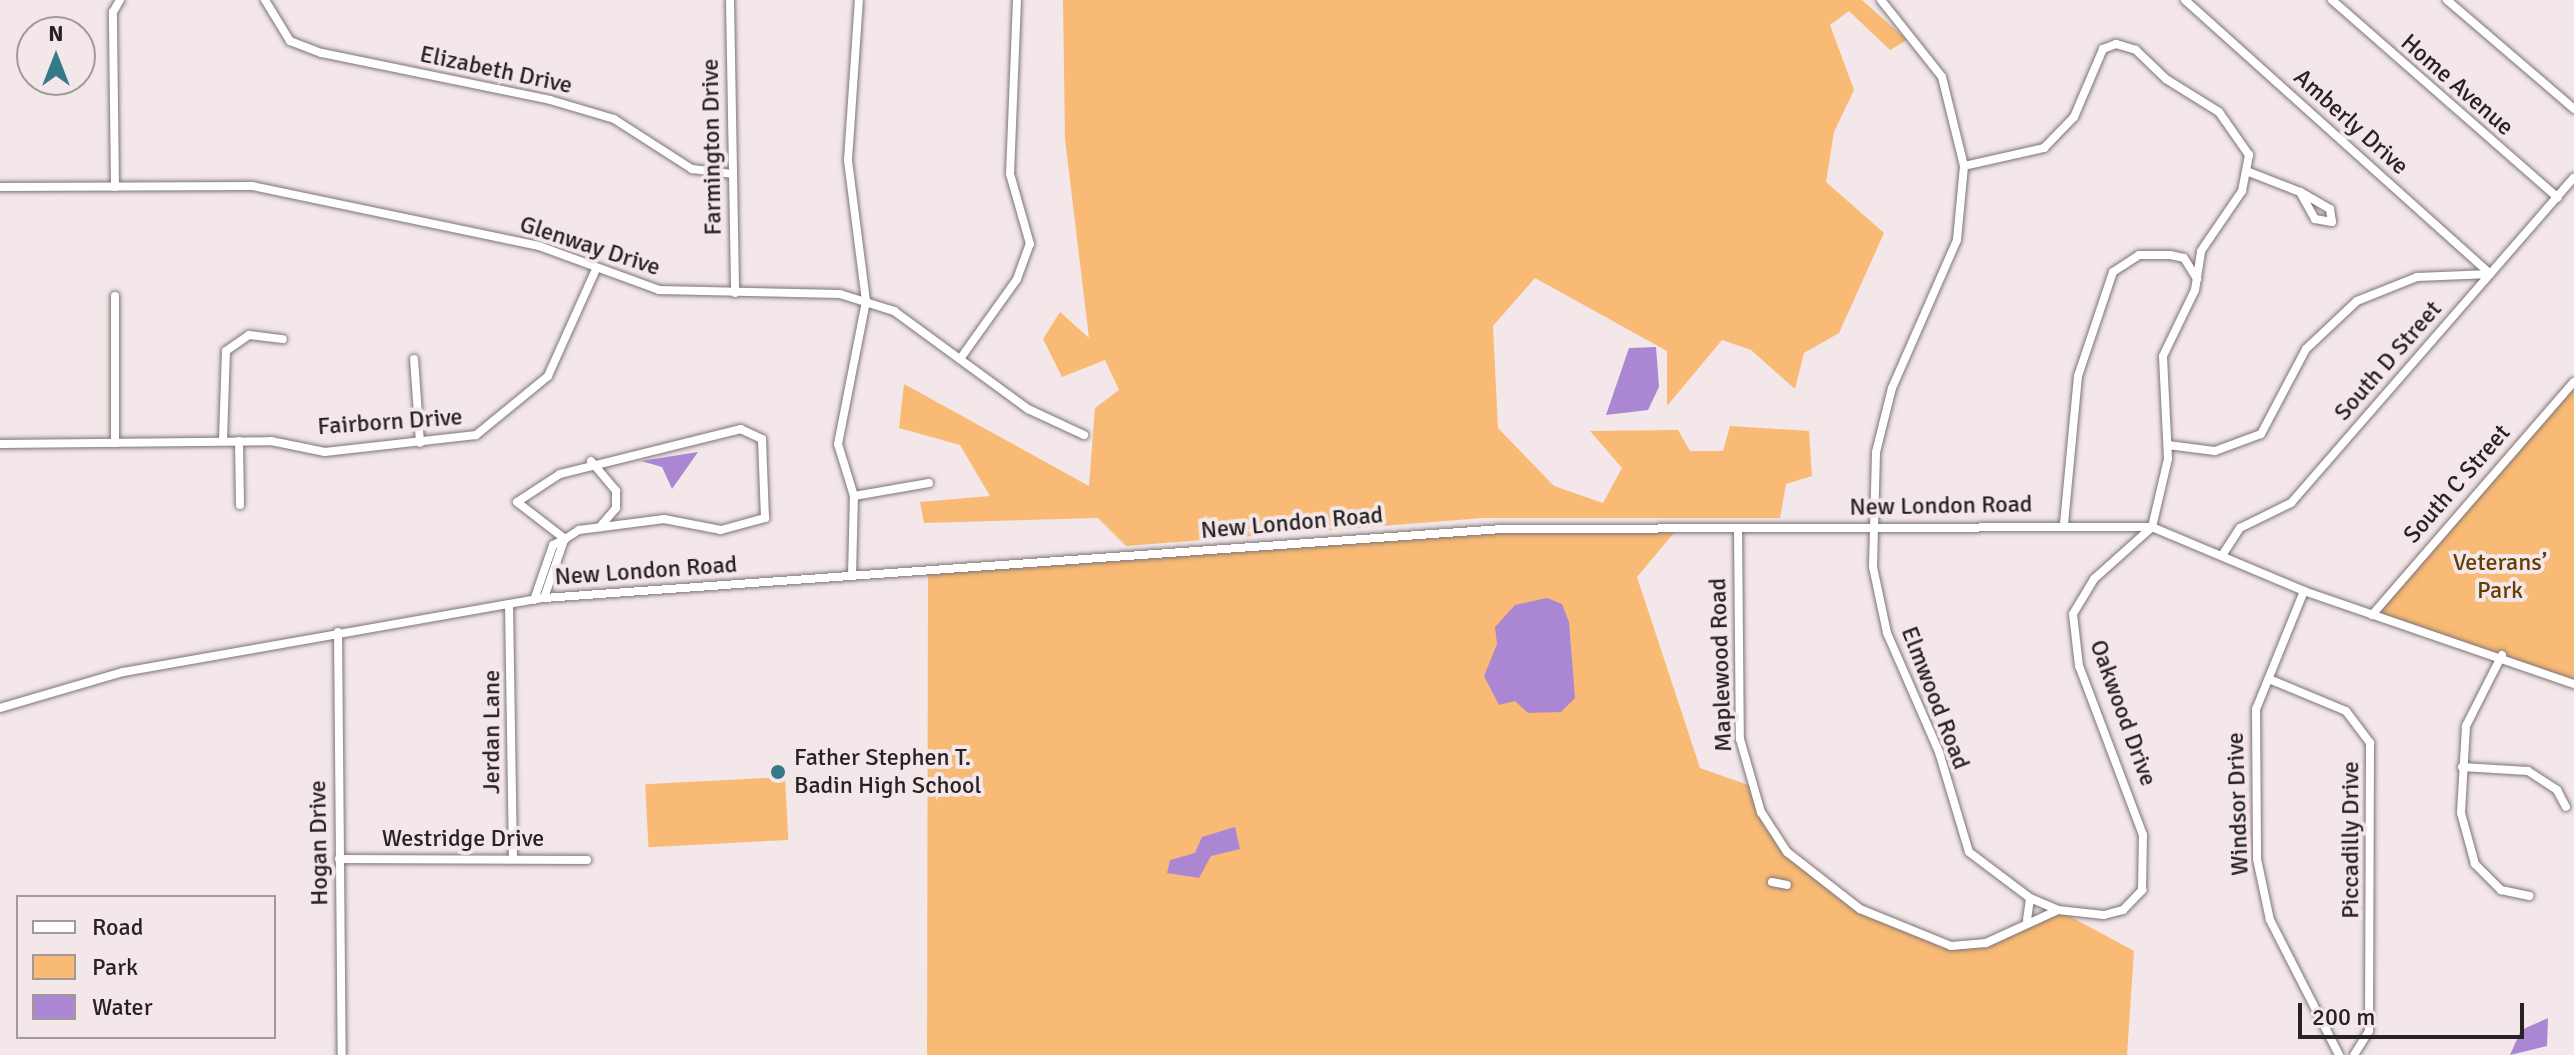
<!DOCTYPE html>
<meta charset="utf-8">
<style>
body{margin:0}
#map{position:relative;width:2574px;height:1055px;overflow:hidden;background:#f3e7e9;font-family:Signika,sans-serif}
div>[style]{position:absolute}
.green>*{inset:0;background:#f8ba75;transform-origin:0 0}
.water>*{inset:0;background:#ab87d3}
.roads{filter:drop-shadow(0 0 2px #7e7475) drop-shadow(0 0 2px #7e7475)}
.minor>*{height:8px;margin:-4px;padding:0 4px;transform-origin:4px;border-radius:4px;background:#fff}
.dots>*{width:22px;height:22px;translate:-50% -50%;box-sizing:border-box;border:4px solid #f3e7e9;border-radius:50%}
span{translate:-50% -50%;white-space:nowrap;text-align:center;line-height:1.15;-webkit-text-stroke:8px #f3e7e9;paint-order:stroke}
.street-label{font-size:24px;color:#272323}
.park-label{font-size:24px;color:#663e02}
.poi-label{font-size:24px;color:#272323}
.left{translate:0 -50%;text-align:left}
.legend{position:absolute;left:16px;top:895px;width:260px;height:144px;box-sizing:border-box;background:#f3e7e9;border:2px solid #a1999a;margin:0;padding:10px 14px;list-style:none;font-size:24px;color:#272323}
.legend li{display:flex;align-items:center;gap:16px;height:40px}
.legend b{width:40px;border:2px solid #a1999a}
.north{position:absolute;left:16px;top:16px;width:80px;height:80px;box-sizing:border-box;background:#f3e7e9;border:2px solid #a1999a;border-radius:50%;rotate:0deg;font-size:22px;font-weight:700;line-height:32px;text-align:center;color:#272323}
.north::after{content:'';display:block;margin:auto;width:28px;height:36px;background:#347a87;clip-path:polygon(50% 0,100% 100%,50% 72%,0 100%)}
.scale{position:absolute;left:2298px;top:1003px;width:226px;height:36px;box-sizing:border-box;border:4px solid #272323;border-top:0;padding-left:10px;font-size:24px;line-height:28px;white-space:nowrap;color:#272323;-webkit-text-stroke:6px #f3e7e9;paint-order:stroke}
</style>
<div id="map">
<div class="green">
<div style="clip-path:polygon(1063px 0,1862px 0,1907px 40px,1890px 50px,1849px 11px,1830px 25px,1854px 90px,1834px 132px,1826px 182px,1884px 233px,1839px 333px,1804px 353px,1795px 389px,1751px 350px,1722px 340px,1667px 406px,1667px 351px,1535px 278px,1493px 326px,1498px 428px,1554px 486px,1603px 503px,1622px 468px,1590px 431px,1678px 430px,1690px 451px,1723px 451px,1730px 426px,1809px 431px,1812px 476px,1786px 484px,1780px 518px,1483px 518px,1126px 546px,1098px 518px,924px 523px,920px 502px,990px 496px,960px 445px,899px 428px,904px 384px,1089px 486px,1095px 408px,1119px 390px,1105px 360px,1062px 377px,1043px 339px,1060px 312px,1089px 338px,1065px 139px)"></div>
<div style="clip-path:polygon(2574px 382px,2574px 684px,2372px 615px)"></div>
<div style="clip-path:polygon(1678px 528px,1637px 577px,1700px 768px,1751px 786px,1787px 852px,1834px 893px,1951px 946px,1986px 943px,2058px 910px,2134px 951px,2127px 1055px,927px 1055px,928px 571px,1426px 532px)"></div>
<div style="left:785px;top:777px;width:63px;height:140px;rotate:87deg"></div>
</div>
<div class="water">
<div style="clip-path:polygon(1656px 347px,1659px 387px,1648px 410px,1606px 415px,1629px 348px)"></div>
<div style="clip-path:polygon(698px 452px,672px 489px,662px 467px,641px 461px)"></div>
<div style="clip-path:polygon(1547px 598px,1562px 604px,1569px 622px,1575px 698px,1561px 712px,1528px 713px,1515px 701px,1499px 705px,1484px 676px,1497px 644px,1495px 627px,1515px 605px)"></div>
<div style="clip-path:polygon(1235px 827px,1240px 849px,1211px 856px,1199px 878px,1167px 873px,1170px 860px,1195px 853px,1202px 837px)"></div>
<div style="clip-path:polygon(2548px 1018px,2547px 1046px,2510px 1055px,2521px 1030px)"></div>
</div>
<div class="roads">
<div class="minor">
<div style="left:265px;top:0;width:48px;rotate:58.6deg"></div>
<div style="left:290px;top:41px;width:34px;rotate:21deg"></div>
<div style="left:322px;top:53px;width:233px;rotate:11.6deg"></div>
<div style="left:550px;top:100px;width:67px;rotate:16.5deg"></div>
<div style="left:614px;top:119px;width:93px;rotate:32.7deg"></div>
<div style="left:692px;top:169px;width:38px;rotate:7deg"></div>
<div style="left:730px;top:0;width:293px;rotate:89deg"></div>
<div style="left:1881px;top:0;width:98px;rotate:51.6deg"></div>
<div style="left:1942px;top:77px;width:92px;rotate:76.1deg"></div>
<div style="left:1964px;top:166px;width:74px;rotate:95.4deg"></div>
<div style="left:1957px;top:240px;width:162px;rotate:113.7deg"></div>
<div style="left:1892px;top:388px;width:66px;rotate:104deg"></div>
<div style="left:1876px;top:452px;width:115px;rotate:91.5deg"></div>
<div style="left:1873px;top:567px;width:67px;rotate:78deg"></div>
<div style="left:1887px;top:633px;width:130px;rotate:66.4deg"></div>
<div style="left:1939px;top:752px;width:104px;rotate:73.3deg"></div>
<div style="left:1969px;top:852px;width:76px;rotate:37deg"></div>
<div style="left:2030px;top:898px;width:30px;rotate:23deg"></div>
<div style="left:2058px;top:910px;width:46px;rotate:6.2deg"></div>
<div style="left:2104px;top:915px;width:20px;rotate:-15deg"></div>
<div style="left:2123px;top:910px;width:28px;rotate:-46deg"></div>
<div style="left:2142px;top:890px;width:55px;rotate:-89deg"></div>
<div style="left:2143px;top:835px;width:181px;rotate:-110.7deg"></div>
<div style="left:2079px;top:666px;width:52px;rotate:-96.6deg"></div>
<div style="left:2073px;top:614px;width:41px;rotate:-59deg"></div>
<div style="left:2094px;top:579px;width:78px;rotate:-41.9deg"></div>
<div style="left:2152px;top:527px;width:70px;rotate:-76.8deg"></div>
<div style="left:2168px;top:459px;width:103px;rotate:-92.8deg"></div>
<div style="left:2163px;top:356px;width:73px;rotate:-64.1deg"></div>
<div style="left:2195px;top:290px;width:39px;rotate:-81deg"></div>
<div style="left:2201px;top:251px;width:73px;rotate:-55.7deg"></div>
<div style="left:2242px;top:191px;width:37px;rotate:-79deg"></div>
<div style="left:2249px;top:155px;width:52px;rotate:-124.9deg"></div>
<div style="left:2219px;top:112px;width:62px;rotate:-148.1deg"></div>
<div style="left:2166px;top:79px;width:42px;rotate:-136deg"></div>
<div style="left:2136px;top:50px;width:21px;rotate:-163deg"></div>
<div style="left:2116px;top:44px;width:14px;rotate:159deg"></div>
<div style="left:2103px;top:49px;width:74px;rotate:113.1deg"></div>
<div style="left:2074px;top:117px;width:43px;rotate:134.1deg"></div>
<div style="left:2044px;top:148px;width:82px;rotate:167.3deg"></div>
<div style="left:2185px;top:0;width:410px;rotate:41.9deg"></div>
<div style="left:2332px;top:0;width:300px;rotate:41.2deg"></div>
<div style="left:2447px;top:0;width:167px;rotate:40.6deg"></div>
<div style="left:2249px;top:172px;width:55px;rotate:21.4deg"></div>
<div style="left:2300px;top:192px;width:31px;rotate:61deg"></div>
<div style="left:2315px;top:219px;width:17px;rotate:10deg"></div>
<div style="left:2332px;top:222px;width:13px;rotate:-99deg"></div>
<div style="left:2330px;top:209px;width:34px;rotate:-150deg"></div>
<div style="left:0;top:187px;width:252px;rotate:-0.2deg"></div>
<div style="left:252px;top:186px;width:293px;rotate:11.8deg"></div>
<div style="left:539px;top:246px;width:128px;rotate:20.1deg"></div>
<div style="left:659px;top:290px;width:181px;rotate:1.3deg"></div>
<div style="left:840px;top:294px;width:57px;rotate:17.5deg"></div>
<div style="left:894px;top:311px;width:166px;rotate:36.2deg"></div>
<div style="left:1028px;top:409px;width:62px;rotate:24.9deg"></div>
<div style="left:115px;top:187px;width:175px;rotate:-90.7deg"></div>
<div style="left:113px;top:12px;width:14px;rotate:-60deg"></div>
<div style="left:115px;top:296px;width:147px;rotate:90deg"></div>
<div style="left:414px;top:359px;width:84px;rotate:85.9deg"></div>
<div style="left:960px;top:359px;width:98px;rotate:-54.5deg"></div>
<div style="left:1017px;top:279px;width:37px;rotate:-70deg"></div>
<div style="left:1030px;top:244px;width:73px;rotate:-105.9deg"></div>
<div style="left:1010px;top:174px;width:174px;rotate:-87.7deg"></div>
<div style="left:223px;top:440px;width:89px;rotate:-88.1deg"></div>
<div style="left:226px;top:351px;width:28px;rotate:-35deg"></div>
<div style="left:249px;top:335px;width:34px;rotate:7deg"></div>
<div style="left:239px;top:441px;width:64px;rotate:89.1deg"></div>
<div style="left:0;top:444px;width:271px;rotate:-0.6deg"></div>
<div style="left:271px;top:441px;width:55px;rotate:11.5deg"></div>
<div style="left:325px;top:452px;width:152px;rotate:-6.4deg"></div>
<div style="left:476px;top:435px;width:93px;rotate:-39.3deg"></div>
<div style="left:548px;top:376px;width:117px;rotate:-65.8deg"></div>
<div style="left:2168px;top:445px;width:47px;rotate:7.3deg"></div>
<div style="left:2215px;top:451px;width:49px;rotate:-20.3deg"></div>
<div style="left:2261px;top:434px;width:96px;rotate:-62.1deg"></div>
<div style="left:2306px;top:349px;width:70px;rotate:-43.3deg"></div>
<div style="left:2357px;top:301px;width:65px;rotate:-21.8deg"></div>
<div style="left:2417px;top:277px;width:73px;rotate:-2.4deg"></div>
<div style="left:591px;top:461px;width:39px;rotate:50deg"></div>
<div style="left:616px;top:491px;width:17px;rotate:90deg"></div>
<div style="left:616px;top:508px;width:25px;rotate:130deg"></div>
<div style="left:854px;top:496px;width:76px;rotate:-9.8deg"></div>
<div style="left:2064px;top:524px;width:149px;rotate:-84.6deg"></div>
<div style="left:2078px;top:376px;width:110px;rotate:-71.4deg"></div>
<div style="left:2113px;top:272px;width:31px;rotate:-33deg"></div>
<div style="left:2139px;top:255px;width:31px"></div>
<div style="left:2170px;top:255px;width:14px;rotate:12deg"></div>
<div style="left:2184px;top:258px;width:25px;rotate:58deg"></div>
<div style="left:1738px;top:528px;width:211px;rotate:89.5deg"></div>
<div style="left:1740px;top:739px;width:76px;rotate:74deg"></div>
<div style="left:1761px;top:812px;width:48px;rotate:57deg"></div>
<div style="left:1787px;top:852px;width:93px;rotate:38deg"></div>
<div style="left:1860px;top:909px;width:98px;rotate:22.1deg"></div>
<div style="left:1951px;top:946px;width:35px;rotate:-5deg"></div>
<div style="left:1986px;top:943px;width:79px;rotate:-24.6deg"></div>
<div style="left:2223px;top:554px;width:31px;rotate:-57deg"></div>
<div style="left:2240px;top:528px;width:57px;rotate:-26.1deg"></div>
<div style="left:2291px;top:503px;width:431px;rotate:-49deg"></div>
<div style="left:852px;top:576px;width:80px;rotate:-88.6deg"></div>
<div style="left:854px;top:496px;width:54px;rotate:-107.1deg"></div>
<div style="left:838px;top:444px;width:146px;rotate:-78.9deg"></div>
<div style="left:866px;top:301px;width:142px;rotate:-97.3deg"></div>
<div style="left:848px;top:160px;width:160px;rotate:-86.1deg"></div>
<div style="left:2304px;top:591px;width:127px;rotate:112.1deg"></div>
<div style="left:2256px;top:709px;width:150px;rotate:89.6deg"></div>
<div style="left:2257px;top:859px;width:62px;rotate:78deg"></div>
<div style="left:2270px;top:920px;width:152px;rotate:62.9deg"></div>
<div style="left:544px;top:598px;width:61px;rotate:-71deg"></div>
<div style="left:534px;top:600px;width:58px;rotate:-70.9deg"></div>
<div style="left:553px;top:545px;width:13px;rotate:-27deg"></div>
<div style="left:565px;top:539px;width:17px;rotate:-33deg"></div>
<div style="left:579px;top:530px;width:86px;rotate:-7.4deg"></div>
<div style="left:664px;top:519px;width:58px;rotate:10.9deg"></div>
<div style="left:721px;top:530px;width:46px;rotate:-15.3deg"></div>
<div style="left:765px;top:518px;width:79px;rotate:-92.2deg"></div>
<div style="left:762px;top:439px;width:23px;rotate:-155deg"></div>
<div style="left:741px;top:429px;width:187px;rotate:166deg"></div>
<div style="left:560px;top:474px;width:51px;rotate:146.9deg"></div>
<div style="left:517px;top:502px;width:61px;rotate:37.6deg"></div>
<div style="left:509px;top:604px;width:255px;rotate:89.1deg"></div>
<div style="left:2372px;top:615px;width:308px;rotate:-49.1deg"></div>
<div style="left:338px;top:632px;width:423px;rotate:89.5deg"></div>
<div style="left:2502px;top:655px;width:80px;rotate:116.9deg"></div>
<div style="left:2466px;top:726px;width:87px;rotate:93.3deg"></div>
<div style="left:2461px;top:813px;width:53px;rotate:74.6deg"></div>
<div style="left:2475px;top:864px;width:37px;rotate:45deg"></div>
<div style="left:2501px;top:890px;width:29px;rotate:12deg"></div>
<div style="left:2269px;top:679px;width:83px;rotate:22.6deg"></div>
<div style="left:2346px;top:711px;width:40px;rotate:53deg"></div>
<div style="left:2370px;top:743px;width:288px;rotate:90.2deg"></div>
<div style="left:2369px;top:1031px;width:28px;rotate:122deg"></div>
<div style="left:0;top:708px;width:128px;rotate:-16.3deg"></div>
<div style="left:123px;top:672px;width:427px;rotate:-10deg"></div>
<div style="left:544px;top:598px;width:960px;rotate:-4.12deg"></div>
<div style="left:1502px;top:529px;width:650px;rotate:-0.18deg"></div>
<div style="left:2152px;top:527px;width:165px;rotate:22.8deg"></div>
<div style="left:2304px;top:591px;width:286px;rotate:19deg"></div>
<div style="left:2462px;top:767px;width:66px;rotate:3.5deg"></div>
<div style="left:2528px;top:771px;width:35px;rotate:33deg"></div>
<div style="left:2557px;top:790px;width:19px;rotate:62deg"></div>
<div style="left:339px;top:859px;width:248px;rotate:0.2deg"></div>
<div style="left:1772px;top:882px;width:15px;rotate:11deg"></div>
<div style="left:2027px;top:920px;width:22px;rotate:-82deg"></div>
</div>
</div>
<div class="dots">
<div style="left:778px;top:772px;background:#347a87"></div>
</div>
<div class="street-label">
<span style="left:496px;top:70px;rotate:12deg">Elizabeth Drive</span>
<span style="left:2457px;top:85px;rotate:41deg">Home Avenue</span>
<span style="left:2351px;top:122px;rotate:42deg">Amberly Drive</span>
<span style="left:712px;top:147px;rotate:-91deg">Farmington Drive</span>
<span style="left:590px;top:246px;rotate:18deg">Glenway Drive</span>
<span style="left:2388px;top:361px;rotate:-49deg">South D Street</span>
<span style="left:390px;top:422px;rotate:-4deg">Fairborn Drive</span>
<span style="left:2457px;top:484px;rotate:-49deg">South C Street</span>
<span style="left:1941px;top:506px;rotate:-1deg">New London Road</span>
<span style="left:1292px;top:523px;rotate:-5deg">New London Road</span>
<span style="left:646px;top:571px;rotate:-4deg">New London Road</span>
<span style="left:1721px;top:665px;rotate:-92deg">Maplewood Road</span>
<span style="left:1935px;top:698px;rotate:69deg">Elmwood Road</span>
<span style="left:2123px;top:713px;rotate:70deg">Oakwood Drive</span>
<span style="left:492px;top:732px;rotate:-90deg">Jerdan Lane</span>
<span style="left:2238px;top:804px;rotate:-92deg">Windsor Drive</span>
<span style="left:463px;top:839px">Westridge Drive</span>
<span style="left:2351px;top:840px;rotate:-90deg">Piccadilly Drive</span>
<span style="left:319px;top:843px;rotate:-91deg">Hogan Drive</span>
</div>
<div class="park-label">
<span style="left:2500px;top:577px">Veterans’<br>Park</span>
</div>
<div class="poi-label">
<span class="left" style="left:794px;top:772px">Father Stephen T.<br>Badin High School</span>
</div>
<ul class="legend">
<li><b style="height:10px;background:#fff"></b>Road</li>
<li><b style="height:22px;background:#f8ba75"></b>Park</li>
<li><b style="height:22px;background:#ab87d3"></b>Water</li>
</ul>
<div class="north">N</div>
<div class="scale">200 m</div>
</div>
